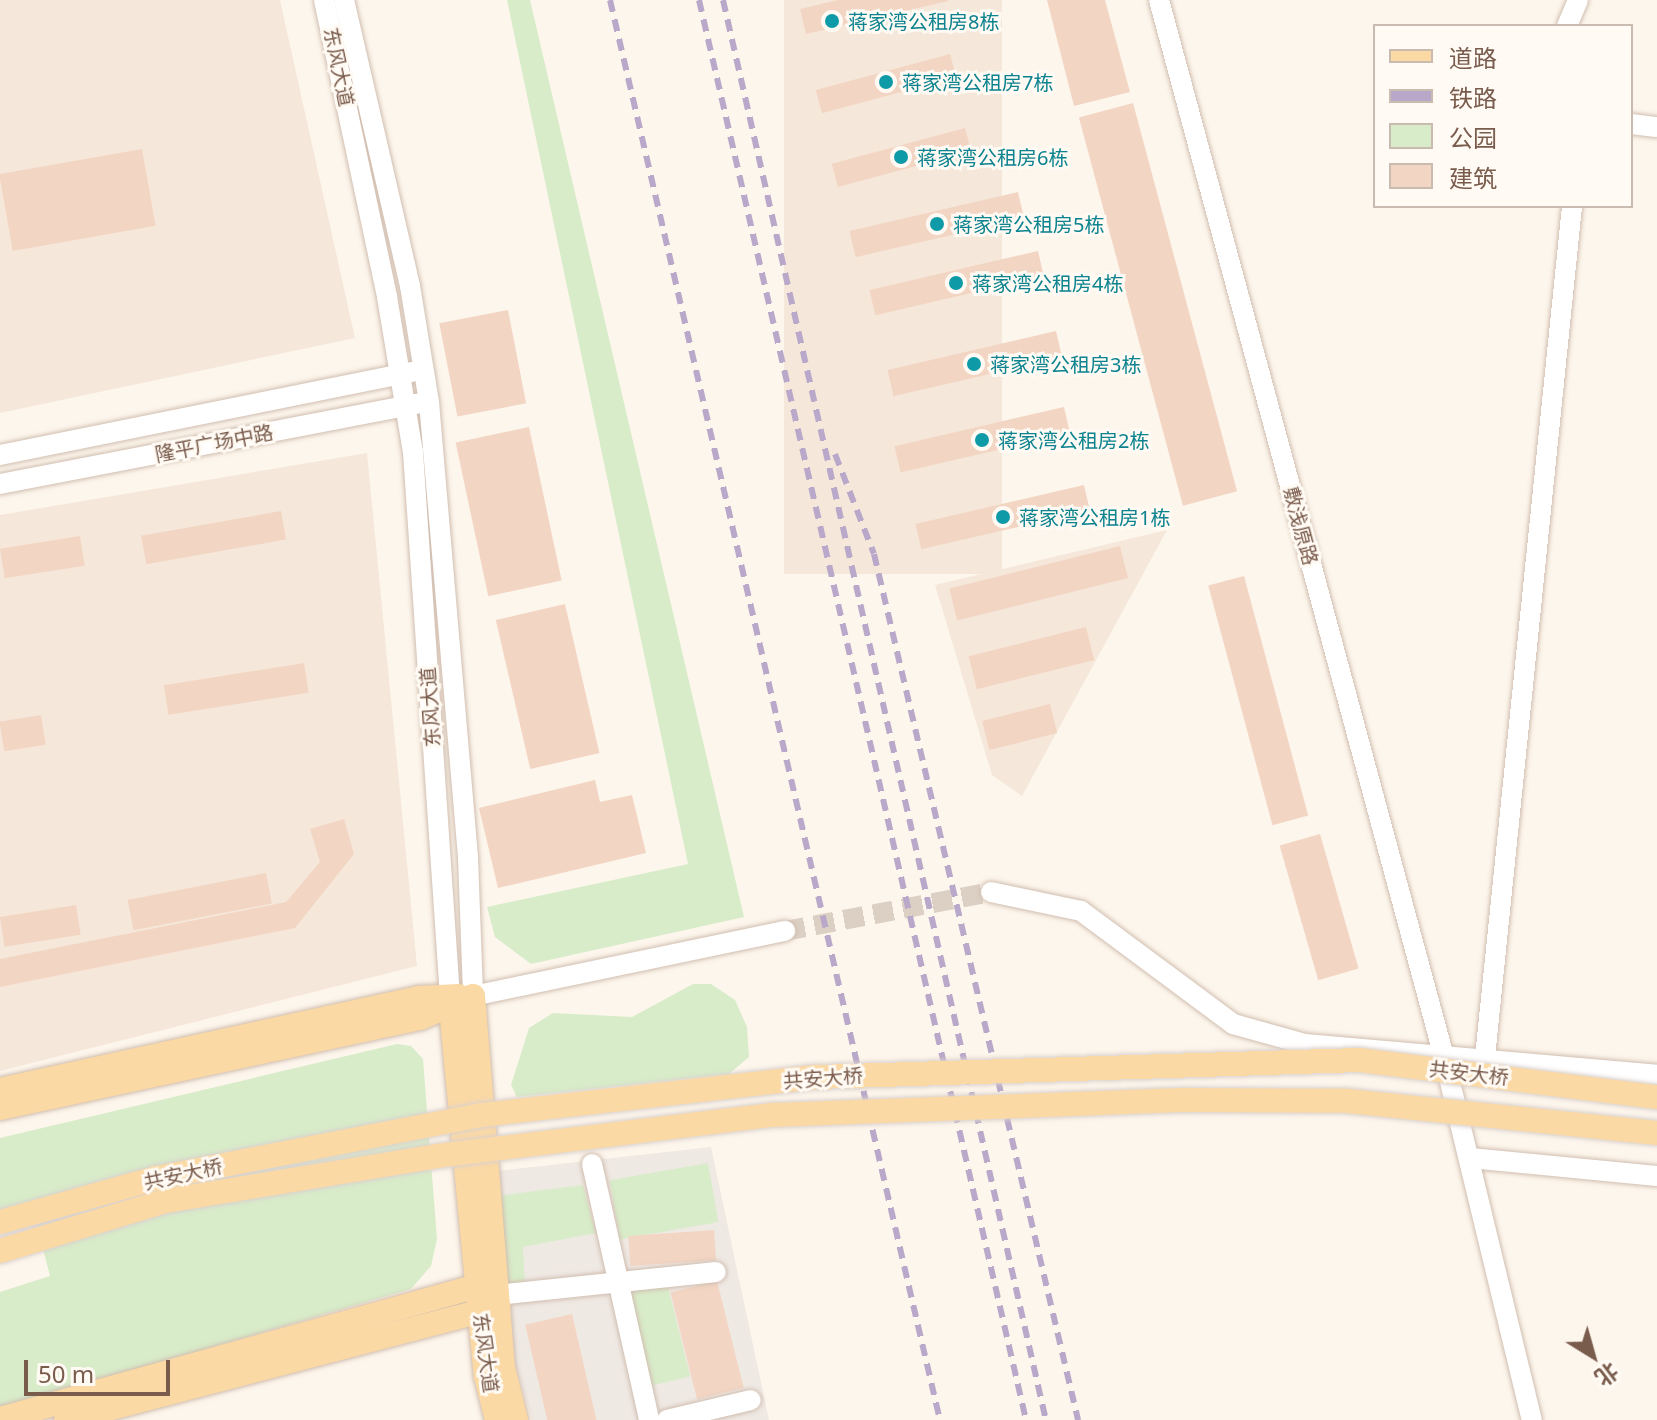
<!DOCTYPE html>
<meta charset="utf-8">
<style>
body{margin:0}
#map{position:relative;width:1657px;height:1420px;overflow:hidden;background:#fdf6ec;font-family:"Noto Sans","Noto Sans SC",sans-serif}
div>[style]{position:absolute}
.residential>*{inset:0;background:#f5e8da;transform-origin:0 0}
.industrial>*{inset:0;background:#efe9e4}
.green>*{inset:0;background:#d8ecc9;transform-origin:0 0}
.building>*{inset:0;background:#f3d5c3;transform-origin:0 0}
.minor-tunnel>*{height:20px;margin-top:-10px;transform-origin:0;background:repeating-linear-gradient(90deg,#dcd0c4 0 20px,transparent 0 30px)}
.roads{filter:drop-shadow(0 0 2px #d1beb0) drop-shadow(0 0 2px #d1beb0)}
.minor>*{height:20px;margin:-10px;padding:0 10px;transform-origin:10px;border-radius:10px;background:#fff}
.major>*{height:24px;margin:-12px;padding:0 12px;transform-origin:12px;border-radius:12px;background:#fbd9a5}
.rail>*{height:6px;margin-top:-3px;transform-origin:0;background:repeating-linear-gradient(90deg,#b9a8c9 0 12px,transparent 0 20px)}
.bridges{filter:drop-shadow(0 0 2px #dad1cd) drop-shadow(0 0 2px #dad1cd)}
.major-bridge>*{height:24px;margin:-12px;padding:0 12px;transform-origin:12px;border-radius:12px;background:#fbd9a5}
.dots>*{width:22px;height:22px;translate:-50% -50%;box-sizing:border-box;border:4px solid #fffaf3;border-radius:50%}
span{translate:-50% -50%;white-space:nowrap;text-align:center;line-height:1.15;-webkit-text-stroke:6px #fffaf3;paint-order:stroke}
.culture-label{font-size:20px;color:#0d838f}
.left{translate:0 -50%;text-align:left}
.street-label{font-size:20px;color:#7a5c4d}
.legend{position:absolute;left:1373px;top:24px;width:260px;height:184px;box-sizing:border-box;background:#fffaf3;border:2px solid #cabbb1;margin:0;padding:10px 14px;list-style:none;font-size:24px;color:#7a5c4d}
.legend li{display:flex;align-items:center;gap:16px;height:40px}
.legend b{width:40px;border:2px solid #cabbb1}
.north{position:absolute;left:1553px;top:1316px;width:80px;height:80px;-webkit-text-stroke:6px #fffaf3;paint-order:stroke;rotate:143deg;font-size:22px;font-weight:700;line-height:32px;text-align:center;color:#7a5c4d}
.north::after{content:'';display:block;margin:auto;width:28px;height:36px;background:#7a5c4d;clip-path:polygon(50% 0,100% 100%,50% 72%,0 100%)}
.scale{position:absolute;left:24px;top:1360px;width:146px;height:36px;box-sizing:border-box;border:4px solid #7a5c4d;border-top:0;padding-left:10px;font-size:24px;line-height:28px;white-space:nowrap;color:#7a5c4d;-webkit-text-stroke:6px #fffaf3;paint-order:stroke}
</style>
<div id="map">
<div class="residential">
<div style="clip-path:polygon(0 0,280px 0,355px 338px,0 413px)"></div>
<div style="left:784px;top:0;width:218px;height:574px"></div>
<div style="clip-path:polygon(367px 453px,417px 966px,0 1071px,0 515px)"></div>
<div style="clip-path:polygon(1167px 530px,1022px 796px,992px 775px,935px 585px)"></div>
</div>
<div class="industrial">
<div style="clip-path:polygon(711px 1147px,769px 1420px,532px 1420px,512px 1355px,496px 1171px)"></div>
</div>
<div class="green">
<div style="clip-path:polygon(507px 0,530px 0,744px 917px,531px 964px,495px 937px,487px 907px,688px 864px)"></div>
<div style="clip-path:polygon(693px 984px,711px 984px,735px 1000px,747px 1027px,749px 1057px,729px 1074px,517px 1097px,511px 1085px,529px 1028px,553px 1013px,632px 1017px)"></div>
<div style="clip-path:polygon(397px 1044px,411px 1046px,423px 1059px,437px 1239px,431px 1266px,411px 1289px,0 1409px,0 1292px,50px 1276px,31px 1202px,0 1212px,0 1138px)"></div>
<div style="left:708px;top:1163px;width:60px;height:100px;rotate:80deg"></div>
<div style="clip-path:polygon(583px 1185px,596px 1233px,523px 1247px,525px 1286px,507px 1288px,497px 1196px)"></div>
<div style="left:667px;top:1283px;width:96px;height:42px;rotate:76deg"></div>
</div>
<div class="building">
<div style="clip-path:polygon(838px 0,948px 0,948px 1px,806px 34px,800px 9px)"></div>
<div style="clip-path:polygon(1047px 0,1105px 0,1130px 92px,1074px 106px)"></div>
<div style="left:950px;top:54px;width:24px;height:139px;rotate:75deg"></div>
<div style="left:1133px;top:103px;width:402px;height:56px;rotate:75deg"></div>
<div style="left:965px;top:128px;width:24px;height:138px;rotate:75deg"></div>
<div style="left:142px;top:149px;width:78px;height:145px;rotate:80deg"></div>
<div style="left:1018px;top:192px;width:27px;height:173px;rotate:77deg"></div>
<div style="left:1038px;top:251px;width:26px;height:173px;rotate:77deg"></div>
<div style="left:508px;top:310px;width:95px;height:70px;rotate:79deg"></div>
<div style="left:1056px;top:331px;width:27px;height:173px;rotate:77deg"></div>
<div style="left:1064px;top:407px;width:27px;height:174px;rotate:77deg"></div>
<div style="left:529px;top:427px;width:157px;height:75px;rotate:78deg"></div>
<div style="left:1084px;top:485px;width:26px;height:173px;rotate:77deg"></div>
<div style="left:281px;top:511px;width:29px;height:142px;rotate:80deg"></div>
<div style="left:80px;top:536px;width:30px;height:81px;rotate:81deg"></div>
<div style="left:1120px;top:546px;width:33px;height:176px;rotate:76deg"></div>
<div style="left:1244px;top:576px;width:248px;height:37px;rotate:75deg"></div>
<div style="left:565px;top:604px;width:153px;height:71px;rotate:77deg"></div>
<div style="left:1086px;top:627px;width:34px;height:121px;rotate:76deg"></div>
<div style="left:304px;top:663px;width:30px;height:142px;rotate:81deg"></div>
<div style="left:1050px;top:704px;width:30px;height:70px;rotate:76deg"></div>
<div style="left:41px;top:715px;width:30px;height:42px;rotate:81deg"></div>
<div style="clip-path:polygon(595px 780px,600px 802px,632px 795px,646px 853px,498px 888px,479px 808px)"></div>
<div style="clip-path:polygon(344px 819px,354px 854px,295px 928px,0 987px,0 959px,286px 902px,320px 862px,310px 829px)"></div>
<div style="left:1320px;top:834px;width:140px;height:42px;rotate:74deg"></div>
<div style="left:266px;top:873px;width:31px;height:141px;rotate:79deg"></div>
<div style="left:76px;top:905px;width:30px;height:77px;rotate:81deg"></div>
<div style="left:714px;top:1230px;width:30px;height:86px;rotate:86deg"></div>
<div style="left:717px;top:1281px;width:110px;height:48px;rotate:76deg"></div>
<div style="left:572px;top:1314px;width:109px;height:48px;rotate:77deg"></div>
</div>
<div class="minor-tunnel">
<div style="left:785px;top:931px;width:210px;rotate:-10.7deg"></div>
</div>
<div class="roads">
<div class="minor">
<div style="left:324px;top:0;width:304px;rotate:78deg"></div>
<div style="left:387px;top:297px;width:157px;rotate:80.5deg"></div>
<div style="left:413px;top:452px;width:546px;rotate:86.12deg"></div>
<div style="left:344px;top:0;width:294px;rotate:77deg"></div>
<div style="left:410px;top:286px;width:118px;rotate:80.7deg"></div>
<div style="left:429px;top:402px;width:457px;rotate:85.1deg"></div>
<div style="left:468px;top:857px;width:139px;rotate:87.9deg"></div>
<div style="left:473px;top:996px;width:319px;rotate:-11.8deg"></div>
<div style="left:1159px;top:0;width:1091px;rotate:74.91deg"></div>
<div style="left:1443px;top:1053px;width:378px;rotate:76.4deg"></div>
<div style="left:1567px;top:26px;width:28px;rotate:-67deg"></div>
<div style="left:1631px;top:124px;width:26px;rotate:7deg"></div>
<div style="left:0;top:455px;width:420px;rotate:-11.4deg"></div>
<div style="left:0;top:484px;width:424px;rotate:-10.9deg"></div>
<div style="left:991px;top:892px;width:92px;rotate:11.9deg"></div>
<div style="left:1081px;top:911px;width:189px;rotate:36.6deg"></div>
<div style="left:1233px;top:1024px;width:75px;rotate:15.5deg"></div>
<div style="left:1305px;top:1044px;width:353px;rotate:5deg"></div>
<div style="left:1485px;top:1057px;width:855px;rotate:-84.16deg"></div>
<div style="left:1470px;top:1158px;width:188px;rotate:5.5deg"></div>
<div style="left:592px;top:1164px;width:262px;rotate:77.4deg"></div>
<div style="left:497px;top:1295px;width:220px;rotate:-6deg"></div>
<div style="left:667px;top:1420px;width:86px;rotate:-13.4deg"></div>
</div>
<div class="major">
<div style="left:473px;top:996px;width:373px;rotate:85.4deg"></div>
<div style="left:503px;top:1368px;width:54px;rotate:76deg"></div>
<div style="left:450px;top:997px;width:381px;rotate:84.6deg"></div>
<div style="left:486px;top:1376px;width:45px;rotate:76deg"></div>
<div style="left:0;top:1090px;width:429px;rotate:-12.4deg"></div>
<div style="left:419px;top:998px;width:40px;rotate:-2.9deg"></div>
<div style="left:0;top:1108px;width:430px;rotate:-12.1deg"></div>
<div style="left:420px;top:1018px;width:57px;rotate:-22.5deg"></div>
<div style="left:0;top:1419px;width:514px;rotate:-15.58deg"></div>
<div style="left:66px;top:1420px;width:447px;rotate:-14.7deg"></div>
</div>
</div>
<div class="rail">
<div style="left:610px;top:0;width:1458px;rotate:76.92deg"></div>
<div style="left:699px;top:0;width:1457px;rotate:77.03deg"></div>
<div style="left:723px;top:0;width:1456px;rotate:77.19deg"></div>
<div style="left:835px;top:454px;width:107px;rotate:68.7deg"></div>
<div style="left:874px;top:554px;width:890px;rotate:76.74deg"></div>
</div>
<div class="bridges">
<div class="major-bridge">
<div style="left:0;top:1222px;width:163px;rotate:-15.7deg"></div>
<div style="left:157px;top:1178px;width:330px;rotate:-11deg"></div>
<div style="left:481px;top:1115px;width:337px;rotate:-6.5deg"></div>
<div style="left:816px;top:1077px;width:543px;rotate:-1.79deg"></div>
<div style="left:1359px;top:1060px;width:300px;rotate:7.1deg"></div>
<div style="left:0;top:1251px;width:173px;rotate:-16.8deg"></div>
<div style="left:166px;top:1201px;width:275px;rotate:-9.4deg"></div>
<div style="left:437px;top:1156px;width:338px;rotate:-7deg"></div>
<div style="left:773px;top:1115px;width:409px;rotate:-2.1deg"></div>
<div style="left:1182px;top:1100px;width:166px;rotate:0.3deg"></div>
<div style="left:1348px;top:1101px;width:311px;rotate:5.9deg"></div>
</div>
</div>
<div class="dots">
<div style="left:832px;top:21px;background:#0f9aa8"></div>
<div style="left:886px;top:82px;background:#0f9aa8"></div>
<div style="left:901px;top:157px;background:#0f9aa8"></div>
<div style="left:937px;top:224px;background:#0f9aa8"></div>
<div style="left:956px;top:283px;background:#0f9aa8"></div>
<div style="left:974px;top:364px;background:#0f9aa8"></div>
<div style="left:982px;top:440px;background:#0f9aa8"></div>
<div style="left:1003px;top:517px;background:#0f9aa8"></div>
</div>
<div class="culture-label">
<span class="left" style="left:848px;top:21px">蒋家湾公租房8栋</span>
<span class="left" style="left:902px;top:82px">蒋家湾公租房7栋</span>
<span class="left" style="left:917px;top:157px">蒋家湾公租房6栋</span>
<span class="left" style="left:953px;top:224px">蒋家湾公租房5栋</span>
<span class="left" style="left:972px;top:283px">蒋家湾公租房4栋</span>
<span class="left" style="left:990px;top:364px">蒋家湾公租房3栋</span>
<span class="left" style="left:998px;top:440px">蒋家湾公租房2栋</span>
<span class="left" style="left:1019px;top:517px">蒋家湾公租房1栋</span>
</div>
<div class="street-label">
<span style="left:339px;top:67px;rotate:78deg">东风大道</span>
<span style="left:214px;top:443px;rotate:-11deg">隆平广场中路</span>
<span style="left:1301px;top:526px;rotate:75deg">敷浅原路</span>
<span style="left:430px;top:707px;rotate:-94deg">东风大道</span>
<span style="left:1469px;top:1073px;rotate:7deg">共安大桥</span>
<span style="left:823px;top:1078px;rotate:-4deg">共安大桥</span>
<span style="left:183px;top:1174px;rotate:-12deg">共安大桥</span>
<span style="left:486px;top:1353px;rotate:82deg">东风大道</span>
</div>
<ul class="legend">
<li><b style="height:10px;background:#fbd9a5"></b>道路</li>
<li><b style="height:10px;background:#b9a8c9"></b>铁路</li>
<li><b style="height:22px;background:#d8ecc9"></b>公园</li>
<li><b style="height:22px;background:#f3d5c3"></b>建筑</li>
</ul>
<div class="north">北</div>
<div class="scale">50 m</div>
</div>
